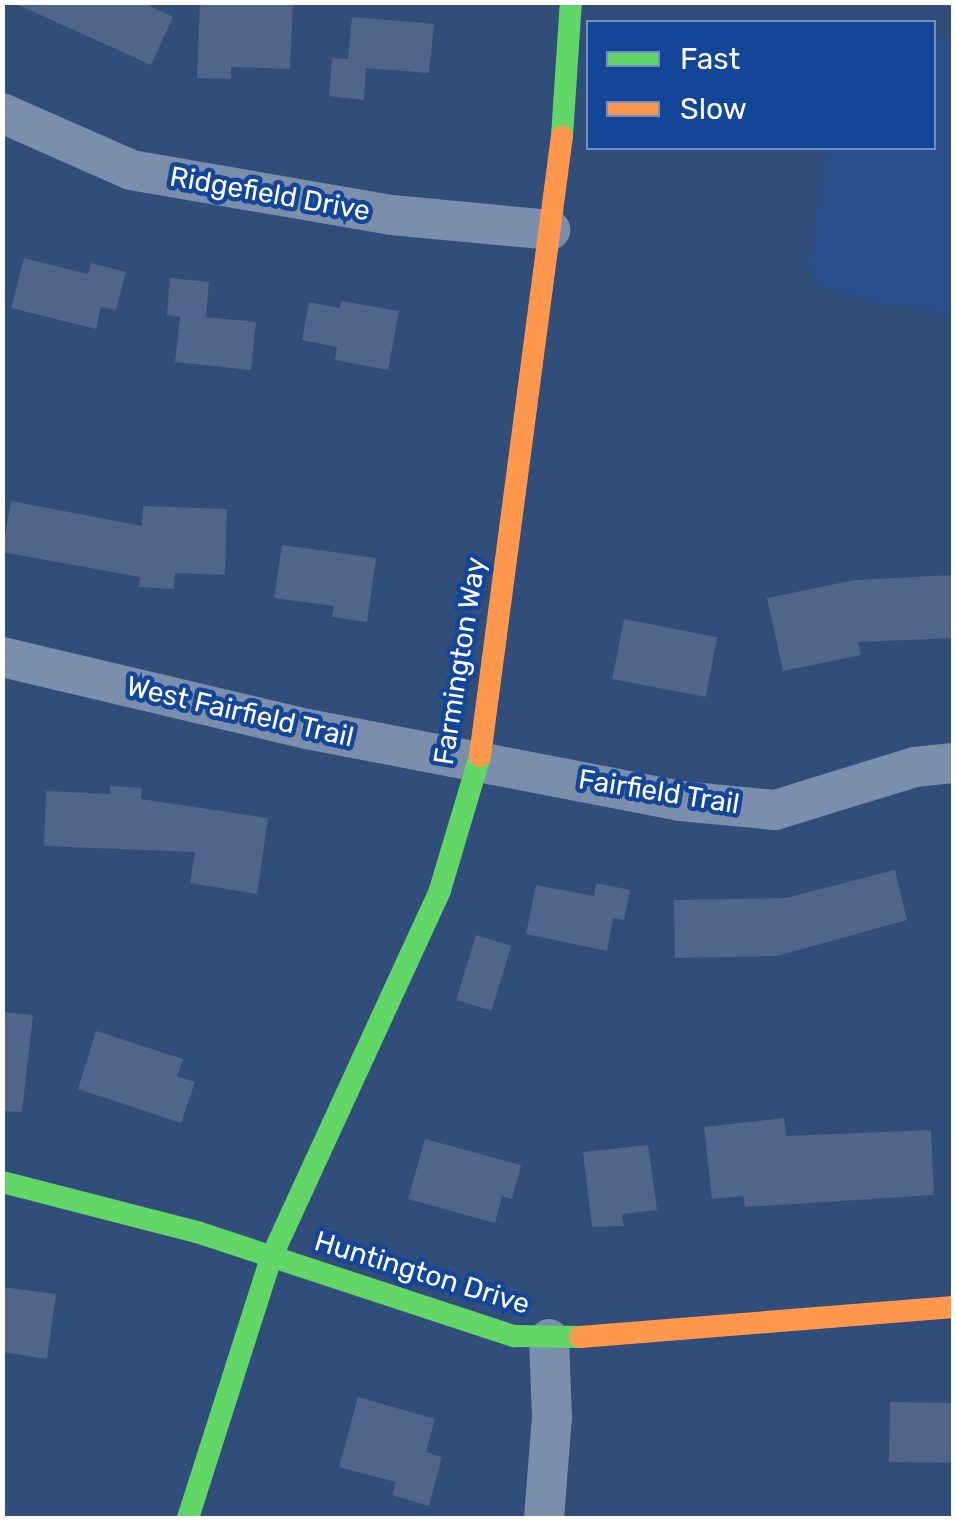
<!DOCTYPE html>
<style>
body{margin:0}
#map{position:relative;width:956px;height:1521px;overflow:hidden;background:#314d7a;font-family:Rubik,sans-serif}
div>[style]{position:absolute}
.water>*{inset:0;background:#2a4f8a}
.building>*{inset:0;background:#4f6589;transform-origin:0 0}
.street>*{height:40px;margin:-20px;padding:0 20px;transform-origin:20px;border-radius:20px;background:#7b8eac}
.fast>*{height:22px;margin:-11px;padding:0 11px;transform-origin:11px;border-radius:11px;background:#63d668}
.slow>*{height:22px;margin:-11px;padding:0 11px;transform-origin:11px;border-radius:11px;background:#ff974d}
span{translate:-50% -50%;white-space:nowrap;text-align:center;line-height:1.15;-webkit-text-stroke:9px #134698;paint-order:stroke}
.street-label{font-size:28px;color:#fff}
.frame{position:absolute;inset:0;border:5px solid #fff;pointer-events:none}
.legend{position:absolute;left:586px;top:20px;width:350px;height:130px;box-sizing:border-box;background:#134698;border:2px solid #7190c1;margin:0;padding:12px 18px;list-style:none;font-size:30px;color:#fff}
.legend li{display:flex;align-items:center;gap:20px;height:50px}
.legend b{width:50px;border:2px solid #7190c1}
</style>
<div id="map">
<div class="water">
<div style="clip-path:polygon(953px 36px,953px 314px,872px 302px,823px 286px,811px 276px,809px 261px,827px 148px,934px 148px,934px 40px)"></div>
</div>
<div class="building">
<div style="clip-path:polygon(12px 2px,142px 2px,173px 17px,151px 65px)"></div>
<div style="clip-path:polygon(200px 2px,293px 2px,290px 69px,231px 67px,231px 79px,197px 78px)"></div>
<div style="clip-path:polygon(352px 17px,434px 24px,429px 73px,366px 68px,364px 100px,329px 96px,332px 58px,348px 59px)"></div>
<div style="clip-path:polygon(24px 258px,88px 274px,91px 263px,126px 272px,116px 310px,101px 307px,96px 329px,11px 308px)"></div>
<div style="clip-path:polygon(170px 278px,209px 282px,206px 317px,256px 322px,251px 370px,175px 362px,180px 317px,167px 315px)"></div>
<div style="clip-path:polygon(341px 301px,399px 311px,388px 370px,335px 360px,337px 347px,302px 340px,309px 302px,340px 308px)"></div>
<div style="clip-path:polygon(11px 501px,142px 526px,143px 506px,227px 509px,225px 575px,175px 573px,174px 589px,139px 587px,140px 577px,2px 552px)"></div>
<div style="clip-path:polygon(282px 545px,376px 558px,367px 622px,332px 617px,334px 606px,274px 598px)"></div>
<div style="clip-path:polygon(954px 575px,954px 638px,858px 642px,861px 655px,783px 671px,767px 598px,855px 580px)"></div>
<div style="left:624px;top:619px;width:95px;height:61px;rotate:11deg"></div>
<div style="clip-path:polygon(110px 786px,142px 788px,141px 799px,268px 818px,257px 894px,190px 883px,195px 852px,44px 846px,46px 791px,110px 794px)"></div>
<div style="clip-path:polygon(895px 870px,907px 920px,777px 956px,675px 958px,674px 900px,785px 898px)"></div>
<div style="clip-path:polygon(596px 883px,630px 890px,624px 920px,613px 918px,607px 951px,526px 934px,536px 885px,594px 896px)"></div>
<div style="left:476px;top:935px;width:37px;height:68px;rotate:17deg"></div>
<div style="clip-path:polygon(2px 1012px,33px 1015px,22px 1112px,2px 1111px)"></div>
<div style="clip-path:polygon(96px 1031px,183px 1059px,177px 1076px,195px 1082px,181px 1123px,78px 1089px)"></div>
<div style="clip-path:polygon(784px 1118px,786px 1136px,931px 1130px,934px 1195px,745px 1207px,743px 1196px,712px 1199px,704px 1127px)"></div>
<div style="clip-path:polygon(425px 1139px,521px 1165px,512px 1199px,502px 1196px,495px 1223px,408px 1199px)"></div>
<div style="clip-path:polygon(648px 1145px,657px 1210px,622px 1214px,624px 1226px,592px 1227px,583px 1152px)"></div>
<div style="clip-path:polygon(2px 1287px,56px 1294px,47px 1359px,2px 1352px)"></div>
<div style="clip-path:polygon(358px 1397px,435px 1419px,426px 1452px,442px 1457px,429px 1506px,392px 1495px,396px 1482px,339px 1467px)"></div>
<div style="left:890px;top:1402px;width:64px;height:60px;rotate:1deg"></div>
</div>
<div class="street">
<div style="left:2px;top:113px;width:141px;rotate:23.8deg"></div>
<div style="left:131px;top:170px;width:265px;rotate:9.8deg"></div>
<div style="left:392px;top:215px;width:159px;rotate:5.4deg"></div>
<div style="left:2px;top:657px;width:313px;rotate:13.3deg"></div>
<div style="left:307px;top:729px;width:381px;rotate:10.9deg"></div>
<div style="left:681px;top:801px;width:94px;rotate:5.5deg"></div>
<div style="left:775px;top:810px;width:146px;rotate:-17.1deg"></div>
<div style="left:915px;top:767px;width:39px;rotate:-6deg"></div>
<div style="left:544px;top:1518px;width:101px;rotate:-85.5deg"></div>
<div style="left:552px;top:1417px;width:78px;rotate:-92.2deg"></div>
</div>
<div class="fast">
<div style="left:562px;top:136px;width:134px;rotate:-86.2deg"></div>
<div style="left:2px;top:1182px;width:201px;rotate:14.4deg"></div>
<div style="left:197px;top:1232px;width:334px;rotate:18.2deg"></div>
<div style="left:514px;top:1336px;width:66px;rotate:0.9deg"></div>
<div style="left:188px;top:1518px;width:273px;rotate:-72.3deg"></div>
<div style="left:271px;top:1258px;width:405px;rotate:-65.3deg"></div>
<div style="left:440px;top:890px;width:140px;rotate:-73.4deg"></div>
</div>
<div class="slow">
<div style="left:480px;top:756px;width:625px;rotate:-82.47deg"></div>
<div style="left:580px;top:1337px;width:375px;rotate:-4.6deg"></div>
</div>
<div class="street-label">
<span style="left:270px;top:194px;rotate:10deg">Ridgefield Drive</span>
<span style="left:460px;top:661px;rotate:-81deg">Farmington Way</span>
<span style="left:240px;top:712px;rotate:13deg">West Fairfield Trail</span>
<span style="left:659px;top:792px;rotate:9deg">Fairfield Trail</span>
<span style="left:422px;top:1273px;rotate:17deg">Huntington Drive</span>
</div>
<div class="frame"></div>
<ul class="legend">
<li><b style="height:12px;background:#63d668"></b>Fast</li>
<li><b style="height:12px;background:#ff974d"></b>Slow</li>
</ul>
</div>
